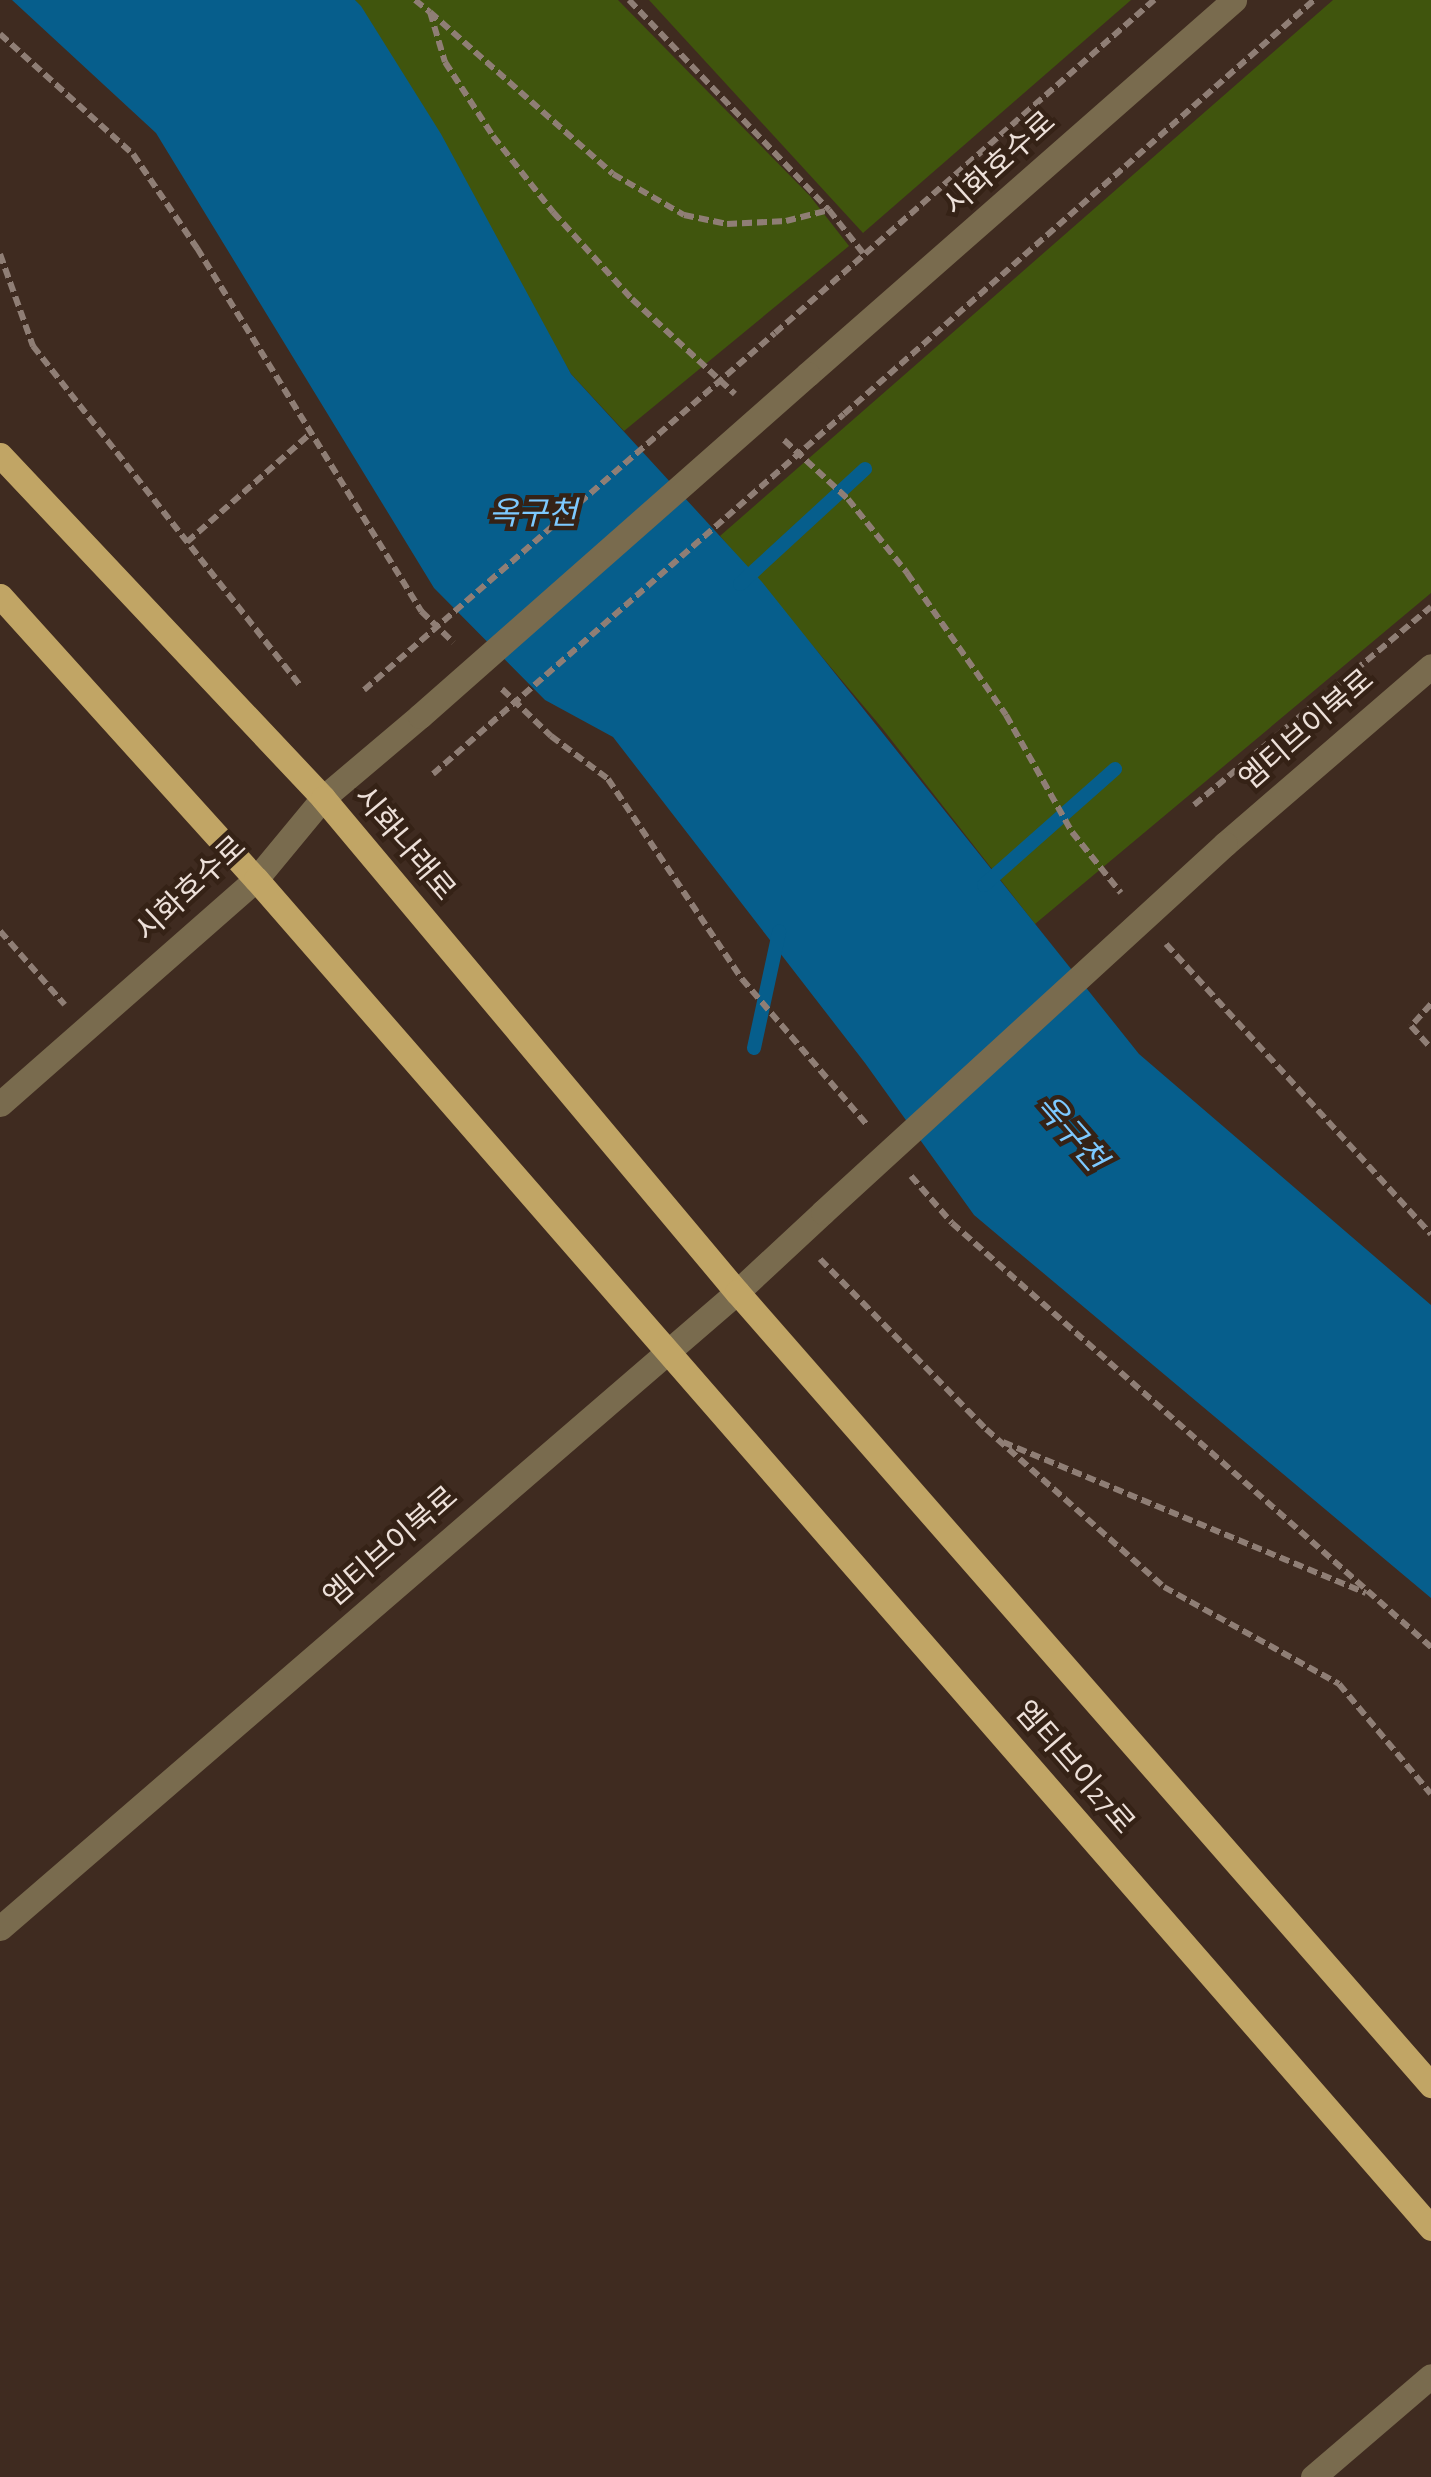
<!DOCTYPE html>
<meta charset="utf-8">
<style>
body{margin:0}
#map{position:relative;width:1431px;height:2477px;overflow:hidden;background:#3f2b20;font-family:"Alegreya Sans","Noto Sans KR",sans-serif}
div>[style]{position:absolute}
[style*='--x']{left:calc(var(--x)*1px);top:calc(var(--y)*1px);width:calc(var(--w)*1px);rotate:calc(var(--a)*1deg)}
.green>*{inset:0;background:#40550d}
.water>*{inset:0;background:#065e8c}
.stream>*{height:14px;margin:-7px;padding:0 7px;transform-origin:7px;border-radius:7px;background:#065e8c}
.path>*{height:6px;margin-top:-3px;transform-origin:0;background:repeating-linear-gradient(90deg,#8f7e75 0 10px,transparent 0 15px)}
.minor>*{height:25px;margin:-12.5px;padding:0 12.5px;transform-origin:12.5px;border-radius:12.5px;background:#796b4e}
.major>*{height:25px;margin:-12.5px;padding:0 12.5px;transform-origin:12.5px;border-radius:12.5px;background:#c1a565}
.path-bridge>*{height:6px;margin-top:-3px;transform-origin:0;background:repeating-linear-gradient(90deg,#8f7e75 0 10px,transparent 0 15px)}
.minor-bridge>*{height:25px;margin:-12.5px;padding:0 12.5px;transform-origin:12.5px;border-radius:12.5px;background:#796b4e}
span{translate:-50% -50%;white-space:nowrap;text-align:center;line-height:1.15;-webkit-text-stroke:9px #352216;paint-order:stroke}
.street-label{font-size:30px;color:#ede0d9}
.water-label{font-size:32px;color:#7dc9ff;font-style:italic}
</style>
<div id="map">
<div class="green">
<i style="clip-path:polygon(355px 0,618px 0,810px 196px,849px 246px,624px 431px,571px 374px)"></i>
<i style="clip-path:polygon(649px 0,1131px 0,863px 233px)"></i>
<i style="clip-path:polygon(1333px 0,1431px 0,1431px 593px,1035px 924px,882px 728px,720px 536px)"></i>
</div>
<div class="water">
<i style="clip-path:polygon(12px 0,355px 0,361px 6px,441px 134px,571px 374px,762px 582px,1139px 1054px,1431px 1305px,1431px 1598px,974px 1215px,865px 1063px,613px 737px,545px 700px,434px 588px,156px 133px)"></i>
</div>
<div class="stream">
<i style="--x:740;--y:584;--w:170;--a:-42.6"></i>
<i style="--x:984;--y:885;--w:175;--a:-41.5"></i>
<i style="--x:754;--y:1048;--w:119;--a:-77.8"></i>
</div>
<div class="path">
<i style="--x:415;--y:0;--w:19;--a:39"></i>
<i style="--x:430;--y:12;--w:52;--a:73.3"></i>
<i style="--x:445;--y:62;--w:88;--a:57"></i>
<i style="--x:493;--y:136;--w:97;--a:51.7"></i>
<i style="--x:553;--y:212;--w:118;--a:47.8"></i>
<i style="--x:632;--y:299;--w:140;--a:42.7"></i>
<i style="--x:629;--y:0;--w:290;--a:46.4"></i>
<i style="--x:829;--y:210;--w:55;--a:51.7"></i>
<i style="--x:430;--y:12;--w:244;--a:41.5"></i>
<i style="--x:613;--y:174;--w:82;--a:30"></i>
<i style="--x:684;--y:215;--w:44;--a:11.8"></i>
<i style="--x:727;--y:224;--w:59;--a:-2.9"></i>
<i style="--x:786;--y:221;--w:44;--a:-14.3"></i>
<i style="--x:0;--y:34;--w:179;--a:42.1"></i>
<i style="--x:133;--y:154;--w:114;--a:55.8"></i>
<i style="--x:197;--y:248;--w:427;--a:58.3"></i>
<i style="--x:421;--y:611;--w:45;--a:44.1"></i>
<i style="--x:0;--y:254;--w:98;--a:70.3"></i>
<i style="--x:33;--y:346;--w:433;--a:51.8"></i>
<i style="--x:775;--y:333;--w:505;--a:-41.3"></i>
<i style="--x:844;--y:414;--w:626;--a:-41.38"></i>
<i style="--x:784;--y:440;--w:87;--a:42.7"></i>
<i style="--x:848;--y:499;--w:95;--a:51.4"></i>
<i style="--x:907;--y:573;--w:173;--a:55.1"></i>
<i style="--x:1006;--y:715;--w:134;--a:60.6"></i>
<i style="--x:1072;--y:832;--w:78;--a:51.2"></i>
<i style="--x:187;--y:542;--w:165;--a:-41.3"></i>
<i style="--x:502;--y:689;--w:68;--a:43.8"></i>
<i style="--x:551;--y:736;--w:71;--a:37"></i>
<i style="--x:608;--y:779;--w:241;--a:56.2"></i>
<i style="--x:742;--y:979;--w:192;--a:49.4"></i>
<i style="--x:1194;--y:805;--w:309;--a:-39.9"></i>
<i style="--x:0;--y:931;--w:98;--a:48.7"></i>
<i style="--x:1166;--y:944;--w:393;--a:47.6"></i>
<i style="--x:1431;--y:1004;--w:30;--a:132"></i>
<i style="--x:1411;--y:1026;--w:30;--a:48"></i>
<i style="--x:911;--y:1176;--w:62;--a:48.9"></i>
<i style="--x:952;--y:1223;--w:640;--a:41.51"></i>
<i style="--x:820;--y:1259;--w:238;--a:45.7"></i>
<i style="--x:986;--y:1429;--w:238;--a:41.6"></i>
<i style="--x:1164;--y:1587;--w:200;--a:29"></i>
<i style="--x:1339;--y:1684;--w:143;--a:50.1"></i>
<i style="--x:1003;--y:1442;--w:393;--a:22.6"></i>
</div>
<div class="minor">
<i style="--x:808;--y:374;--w:567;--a:-41.28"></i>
<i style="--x:1225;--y:844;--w:272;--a:-40.8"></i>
<i style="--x:0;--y:1104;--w:341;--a:-41.3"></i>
<i style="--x:256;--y:879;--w:105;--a:-50.4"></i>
<i style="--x:323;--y:798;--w:127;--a:-40.2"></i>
<i style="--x:0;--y:1928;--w:973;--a:-40.79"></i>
<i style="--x:737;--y:1292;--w:117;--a:-42.9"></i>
<i style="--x:1313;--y:2477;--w:155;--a:-40.6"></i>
</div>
<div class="major">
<i style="--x:0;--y:455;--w:471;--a:46.7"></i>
<i style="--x:323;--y:798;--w:645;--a:50.04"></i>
<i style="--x:737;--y:1292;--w:1054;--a:48.81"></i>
<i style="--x:0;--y:596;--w:382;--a:47.9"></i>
<i style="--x:256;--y:879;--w:1789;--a:48.94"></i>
</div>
<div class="path-bridge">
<i style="--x:364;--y:690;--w:544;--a:-40.98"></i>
<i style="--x:433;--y:774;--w:546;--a:-41.22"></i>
</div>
<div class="minor-bridge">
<i style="--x:420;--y:716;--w:517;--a:-41.39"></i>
<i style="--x:823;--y:1212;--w:545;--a:-42.47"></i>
</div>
<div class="street-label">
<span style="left:1000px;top:164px;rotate:-42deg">시화호수로</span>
<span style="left:1307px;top:730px;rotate:-41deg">엠티브이북로</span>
<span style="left:404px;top:844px;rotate:50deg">시화나래로</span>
<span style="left:191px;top:889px;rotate:-43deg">시화호수로</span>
<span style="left:391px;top:1547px;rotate:-41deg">엠티브이북로</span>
<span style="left:1074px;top:1768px;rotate:49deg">엠티브이27로</span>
</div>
<div class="water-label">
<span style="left:533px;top:514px">옥구천</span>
<span style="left:1070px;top:1133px;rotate:49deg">옥구천</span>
</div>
</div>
